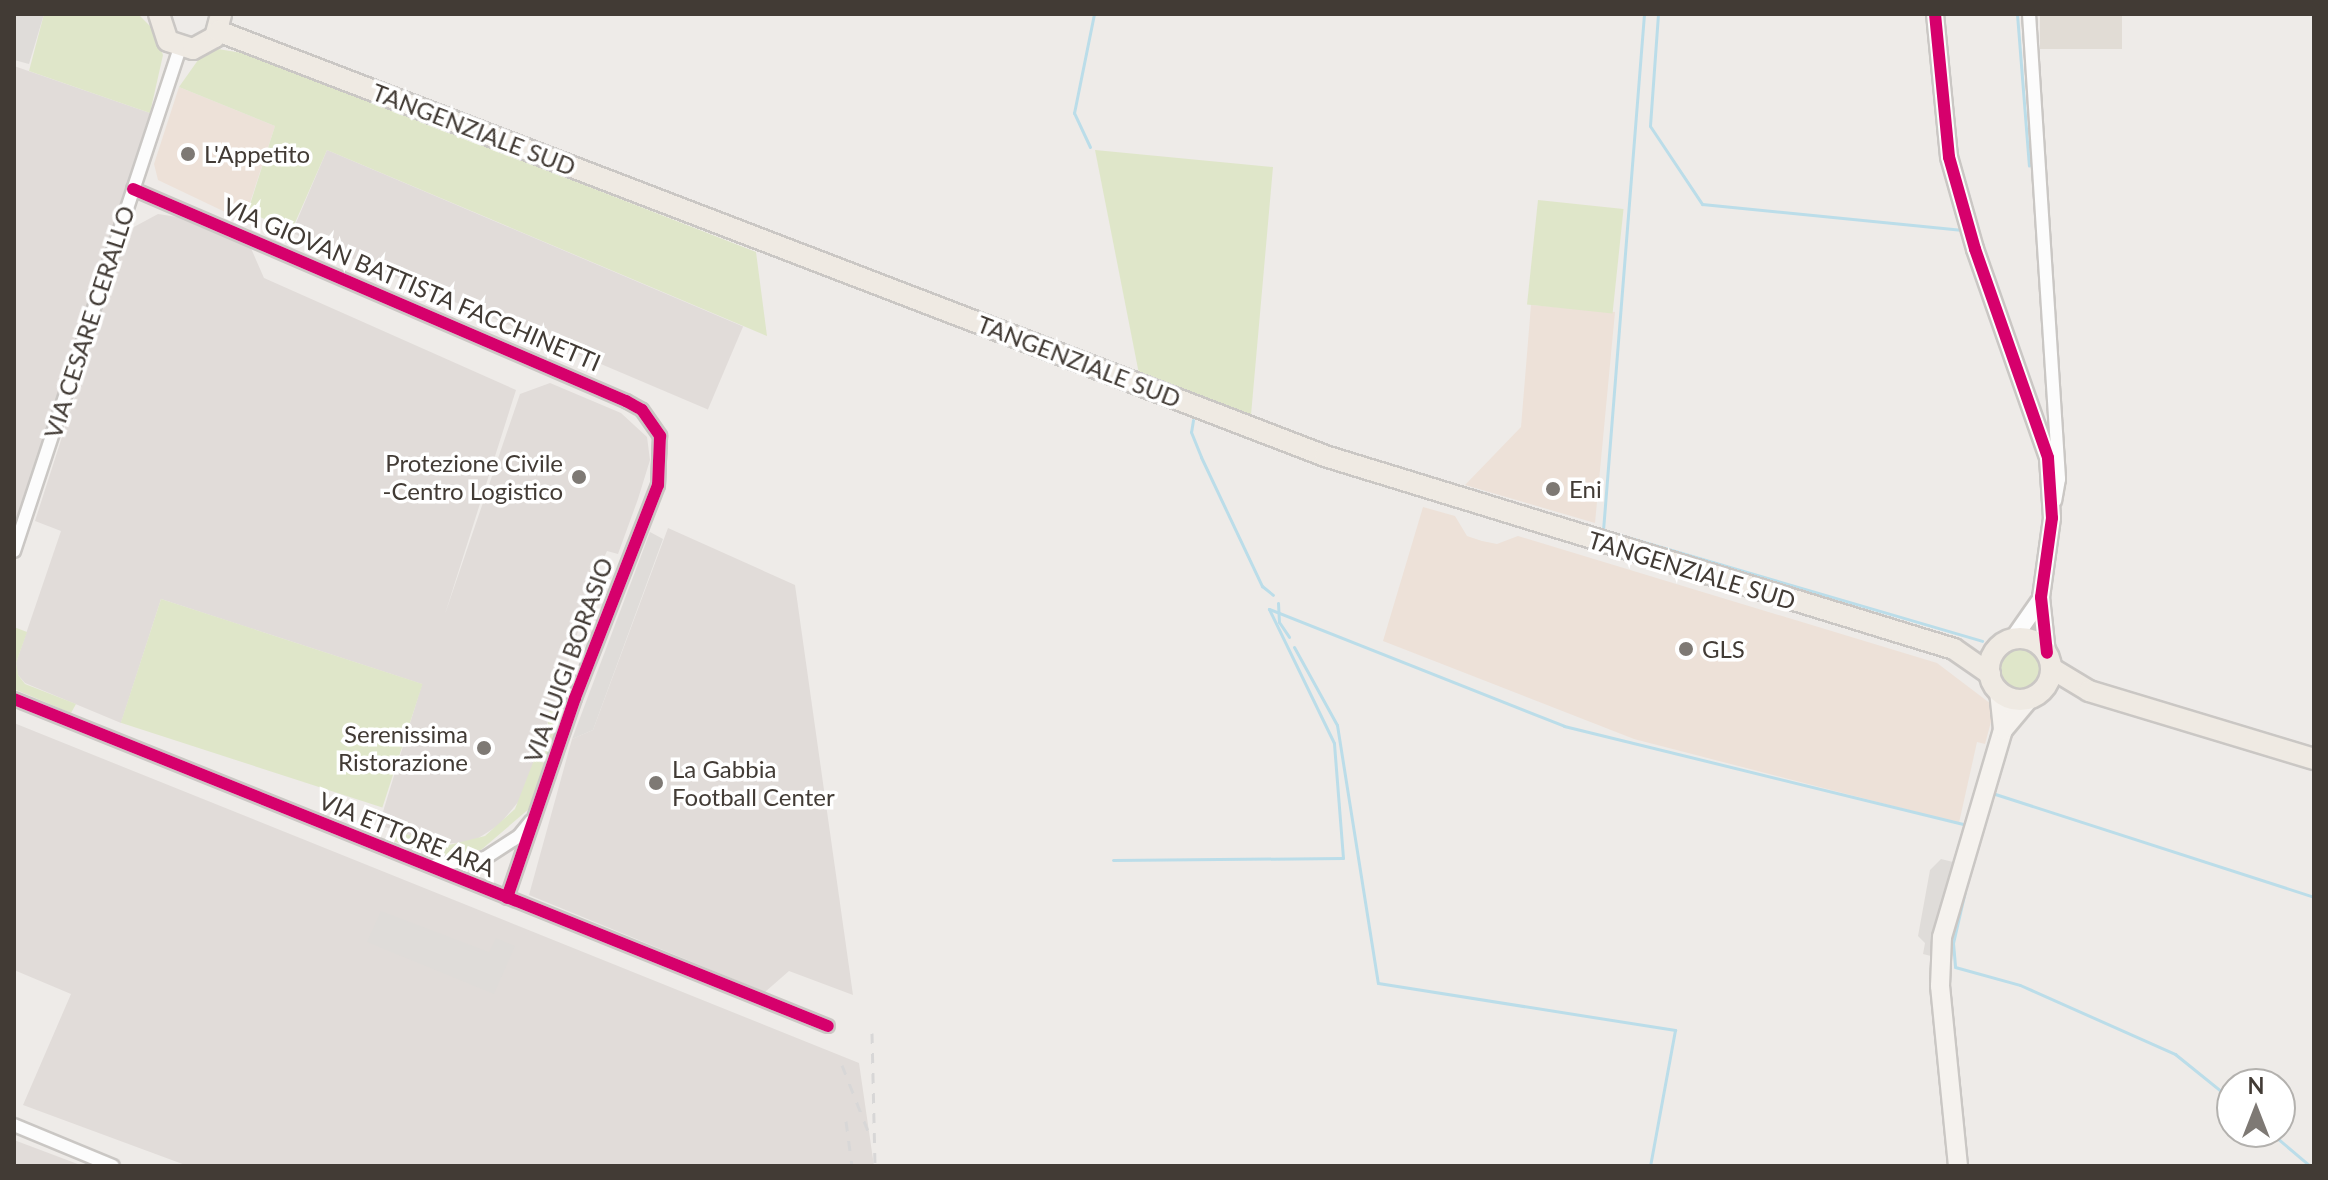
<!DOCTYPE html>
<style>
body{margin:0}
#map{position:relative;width:2328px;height:1180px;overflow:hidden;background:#eeebe8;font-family:Lato,sans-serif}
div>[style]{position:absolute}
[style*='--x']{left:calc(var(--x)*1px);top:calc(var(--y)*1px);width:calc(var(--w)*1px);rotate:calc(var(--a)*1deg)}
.residential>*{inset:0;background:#e1dcd5;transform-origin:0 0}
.commercial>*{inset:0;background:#ede1d8}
.industrial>*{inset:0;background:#e1dcd9;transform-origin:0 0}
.green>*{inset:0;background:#dfe6c9;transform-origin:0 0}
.round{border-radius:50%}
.parking>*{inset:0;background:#dfdcd9}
.stream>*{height:3px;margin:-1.5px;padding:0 1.5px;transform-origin:1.5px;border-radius:1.5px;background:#bbdde9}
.roads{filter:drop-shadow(2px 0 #cac7c4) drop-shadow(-2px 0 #cac7c4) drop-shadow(0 2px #cac7c4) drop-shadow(0 -2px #cac7c4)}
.minor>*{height:12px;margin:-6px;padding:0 6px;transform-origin:6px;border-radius:6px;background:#fcfcfc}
.tertiary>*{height:16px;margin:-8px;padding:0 8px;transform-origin:8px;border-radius:8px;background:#fcfcfc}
.secondary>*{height:18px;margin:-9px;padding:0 9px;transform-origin:9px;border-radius:9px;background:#f5f2ee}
.primary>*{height:20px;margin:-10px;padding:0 10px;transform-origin:10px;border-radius:10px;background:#efeae3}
.primary>.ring{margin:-10px;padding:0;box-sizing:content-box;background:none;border:20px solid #efeae3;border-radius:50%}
.rail>*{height:3px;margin-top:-1.5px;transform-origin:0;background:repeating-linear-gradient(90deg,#d8d7d7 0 10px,transparent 0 20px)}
.cycleway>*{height:12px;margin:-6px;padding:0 6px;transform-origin:6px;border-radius:6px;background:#d6006c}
.dots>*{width:22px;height:22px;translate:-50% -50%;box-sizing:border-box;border:4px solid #fff;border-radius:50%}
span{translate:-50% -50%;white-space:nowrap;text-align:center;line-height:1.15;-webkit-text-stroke:7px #fff;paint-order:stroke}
.street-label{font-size:24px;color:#423b35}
.poi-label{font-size:24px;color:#423b35}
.left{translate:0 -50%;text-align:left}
.right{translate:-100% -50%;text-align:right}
.frame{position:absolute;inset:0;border:16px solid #423b35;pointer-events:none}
.north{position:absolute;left:2216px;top:1068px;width:80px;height:80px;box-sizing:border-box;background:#fff;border:2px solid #b3b1ae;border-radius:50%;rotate:0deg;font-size:22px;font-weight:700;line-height:32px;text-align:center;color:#423b35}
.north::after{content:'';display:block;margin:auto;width:28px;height:36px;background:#7e7974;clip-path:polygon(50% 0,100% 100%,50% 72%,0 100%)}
</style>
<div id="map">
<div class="residential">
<i style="left:2040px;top:14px;width:82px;height:35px"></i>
</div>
<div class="commercial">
<i style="clip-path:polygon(179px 87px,275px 126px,244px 221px,158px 180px,154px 164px)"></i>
<i style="clip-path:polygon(1531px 305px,1615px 312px,1595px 523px,1465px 485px,1521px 427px)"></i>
<i style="clip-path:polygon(1423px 507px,1455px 516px,1467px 536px,1482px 541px,1497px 544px,1518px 536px,1937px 663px,1995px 707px,1985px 744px,1977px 742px,1959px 823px,1634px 739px,1383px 641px)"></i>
</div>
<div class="industrial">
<i style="clip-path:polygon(14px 66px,150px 113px,14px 529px)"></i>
<i style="left:327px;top:150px;width:452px;height:90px;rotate:23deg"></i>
<i style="clip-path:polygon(158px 214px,184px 218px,250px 246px,264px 278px,516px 390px,445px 614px,520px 394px,550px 383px,621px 413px,647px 437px,650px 460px,638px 499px,618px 554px,607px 551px,599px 569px,523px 796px,499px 825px,472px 842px,436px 844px,379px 825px,422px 684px,161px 599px,121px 723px,25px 683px,18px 675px,16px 663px,61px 531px,35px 521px,124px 244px,132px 228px)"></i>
<i style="clip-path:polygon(668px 528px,795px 585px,853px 995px,789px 971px,765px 992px,529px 895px,572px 739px,593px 730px)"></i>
<i style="clip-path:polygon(14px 723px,859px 1063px,874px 1166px,188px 1166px,23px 1105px,71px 994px,14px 970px)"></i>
<i style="clip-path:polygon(14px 1140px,83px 1166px,14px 1166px)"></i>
</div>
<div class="green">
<i style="clip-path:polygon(44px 14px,138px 14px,153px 29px,163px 55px,150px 113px,29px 71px)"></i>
<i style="clip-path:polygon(218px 49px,248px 54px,756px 252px,767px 336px,327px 150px,291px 232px,248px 211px,275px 126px,179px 87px,203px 53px)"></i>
<i style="clip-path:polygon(1095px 150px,1273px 167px,1251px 415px,1140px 379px)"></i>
<i style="left:1538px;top:200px;width:86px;height:105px;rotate:6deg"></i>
<i style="left:161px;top:599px;width:275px;height:130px;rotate:18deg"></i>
<i style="clip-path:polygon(14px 627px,27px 632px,16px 663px,18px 675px,25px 684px,76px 704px,71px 713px,14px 689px)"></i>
<i class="round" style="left:1999px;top:648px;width:42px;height:42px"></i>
<i style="left:549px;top:711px;width:12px;height:45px;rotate:5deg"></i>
<i style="clip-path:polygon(534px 760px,545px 763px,530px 808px,481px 850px,439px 857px,387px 839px,390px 829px,445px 846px,485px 836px,515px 809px)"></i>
</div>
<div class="parking">
<i style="clip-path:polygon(14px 14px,44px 14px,29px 64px,14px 60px)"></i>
<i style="clip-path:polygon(650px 532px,663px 539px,593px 730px,572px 739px)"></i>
<i style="clip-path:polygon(1941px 859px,1953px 862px,1931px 956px,1923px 954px,1925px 943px,1918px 936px,1930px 870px)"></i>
<i style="clip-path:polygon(381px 911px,489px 952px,496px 938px,515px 946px,494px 994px,367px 942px)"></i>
</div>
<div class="stream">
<i style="--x:1644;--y:14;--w:518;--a:94.54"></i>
<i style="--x:1603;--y:530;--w:395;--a:16.3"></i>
<i style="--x:1658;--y:14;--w:112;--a:94.1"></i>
<i style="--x:1650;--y:126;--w:94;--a:56.3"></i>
<i style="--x:1702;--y:204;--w:262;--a:5.7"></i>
<i style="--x:2017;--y:14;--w:152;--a:85.5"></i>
<i style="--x:1090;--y:147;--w:38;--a:-115"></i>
<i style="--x:1074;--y:113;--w:101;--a:-78.6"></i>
<i style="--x:1193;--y:420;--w:12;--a:99"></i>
<i style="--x:1191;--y:432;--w:27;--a:68"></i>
<i style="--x:1201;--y:457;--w:143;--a:64.7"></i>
<i style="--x:1262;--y:586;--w:14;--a:39"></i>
<i style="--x:1313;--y:441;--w:153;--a:17.1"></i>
<i style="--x:1474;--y:490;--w:29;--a:18"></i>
<i style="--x:1278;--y:603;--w:19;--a:87"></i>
<i style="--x:1279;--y:622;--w:18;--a:56"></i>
<i style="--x:1294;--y:647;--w:89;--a:61.1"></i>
<i style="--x:1337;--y:725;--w:261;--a:81"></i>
<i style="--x:1378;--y:983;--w:301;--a:9"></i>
<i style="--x:1675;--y:1030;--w:138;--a:100.4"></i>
<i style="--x:1992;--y:793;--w:338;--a:17.9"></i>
<i style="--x:1113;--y:860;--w:230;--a:-0.5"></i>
<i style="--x:1343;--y:858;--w:115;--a:-94.5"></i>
<i style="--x:1334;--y:743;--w:149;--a:-115.9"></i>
<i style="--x:1269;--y:609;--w:317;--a:21.6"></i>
<i style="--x:1564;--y:726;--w:414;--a:13.8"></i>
<i style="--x:1965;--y:891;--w:53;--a:103"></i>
<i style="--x:1953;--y:943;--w:24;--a:85"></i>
<i style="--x:1955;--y:967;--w:67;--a:15.5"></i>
<i style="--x:2020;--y:985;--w:170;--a:24"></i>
<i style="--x:2175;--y:1054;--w:73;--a:38.9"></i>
<i style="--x:2270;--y:1132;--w:52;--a:40.4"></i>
</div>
<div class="roads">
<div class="minor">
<i style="--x:2029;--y:14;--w:466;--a:86.3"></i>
<i style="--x:2059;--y:479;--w:22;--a:100"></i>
<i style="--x:133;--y:189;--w:537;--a:23.27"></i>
<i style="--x:626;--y:401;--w:18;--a:29"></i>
<i style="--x:642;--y:410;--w:32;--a:55"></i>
<i style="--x:660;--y:436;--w:49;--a:92.3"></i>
<i style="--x:658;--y:485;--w:229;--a:111.3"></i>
<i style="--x:575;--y:698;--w:211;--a:108.8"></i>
<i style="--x:14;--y:551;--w:530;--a:-71.74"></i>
<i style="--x:14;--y:699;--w:877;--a:21.89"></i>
<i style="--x:436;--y:865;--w:49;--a:-8.1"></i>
<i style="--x:485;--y:858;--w:40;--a:-32.9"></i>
<i style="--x:519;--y:836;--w:19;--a:-51"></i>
<i style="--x:14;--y:1125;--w:107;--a:22.5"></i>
</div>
<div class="tertiary">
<i style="--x:1935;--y:14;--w:144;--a:84.4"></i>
<i style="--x:1949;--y:157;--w:96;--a:74.2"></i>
<i style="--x:1975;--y:249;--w:221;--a:70.7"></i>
<i style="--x:2048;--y:458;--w:60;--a:86.2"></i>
<i style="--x:2052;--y:518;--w:80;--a:97.9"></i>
<i style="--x:2041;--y:597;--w:56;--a:83.9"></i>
<i style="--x:2013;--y:639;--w:45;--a:-54.9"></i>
</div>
<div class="secondary">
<i style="--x:1999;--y:691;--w:39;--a:84"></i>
<i style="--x:1958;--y:1166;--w:181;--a:-95.7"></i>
<i style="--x:1940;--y:986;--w:49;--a:-87.7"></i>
<i style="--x:1942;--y:937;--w:216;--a:-73.6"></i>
<i style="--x:2003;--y:730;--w:40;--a:-50"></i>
</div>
<div class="primary">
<i style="--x:159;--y:14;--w:28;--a:72"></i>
<i style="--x:168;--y:41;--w:26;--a:18"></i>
<i style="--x:193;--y:49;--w:25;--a:-29"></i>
<i style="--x:215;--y:37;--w:24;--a:-75"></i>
<i style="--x:218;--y:31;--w:1186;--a:21"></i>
<i style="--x:1325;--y:456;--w:658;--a:17.06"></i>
<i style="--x:1954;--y:649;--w:44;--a:34.8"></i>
<i class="ring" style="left:1989px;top:638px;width:42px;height:42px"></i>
<i style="--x:2051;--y:668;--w:44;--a:31.2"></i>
<i style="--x:2089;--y:691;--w:235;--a:16.8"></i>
</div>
</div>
<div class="rail">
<i style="--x:872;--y:1033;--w:133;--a:88.7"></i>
<i style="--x:842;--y:1065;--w:71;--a:68.5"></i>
<i style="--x:846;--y:1121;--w:45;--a:82.4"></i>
</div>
<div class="cycleway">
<i style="--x:1935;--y:14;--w:144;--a:84.4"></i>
<i style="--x:1949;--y:157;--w:96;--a:74.2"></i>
<i style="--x:1975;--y:249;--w:221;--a:70.7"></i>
<i style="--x:2048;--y:458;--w:60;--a:86.2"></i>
<i style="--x:2052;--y:518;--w:80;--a:97.9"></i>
<i style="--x:2041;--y:597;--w:56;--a:83.9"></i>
<i style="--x:133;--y:189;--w:537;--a:23.27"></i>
<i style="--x:626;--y:401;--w:18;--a:29"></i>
<i style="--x:642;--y:410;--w:32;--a:55"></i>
<i style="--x:660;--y:436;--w:49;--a:92.3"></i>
<i style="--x:658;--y:485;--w:229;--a:111.3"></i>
<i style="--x:575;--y:698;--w:211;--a:108.8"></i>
<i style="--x:14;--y:699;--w:877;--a:21.89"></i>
</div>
<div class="dots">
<i style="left:188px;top:154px;background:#7e7974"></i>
<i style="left:579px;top:477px;background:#7e7974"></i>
<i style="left:1553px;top:489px;background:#7e7974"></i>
<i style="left:1686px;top:649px;background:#7e7974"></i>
<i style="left:484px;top:748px;background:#7e7974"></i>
<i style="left:656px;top:783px;background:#7e7974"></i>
</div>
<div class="street-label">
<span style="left:474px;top:129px;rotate:21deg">TANGENZIALE SUD</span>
<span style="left:412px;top:284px;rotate:23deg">VIA GIOVAN BATTISTA FACCHINETTI</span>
<span style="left:89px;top:322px;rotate:-72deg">VIA CESARE CERALLO</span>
<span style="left:1079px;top:361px;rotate:21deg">TANGENZIALE SUD</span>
<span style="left:1692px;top:570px;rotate:17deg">TANGENZIALE SUD</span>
<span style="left:568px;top:660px;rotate:-70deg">VIA LUIGI BORASIO</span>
<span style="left:407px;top:834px;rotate:22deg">VIA ETTORE ARA</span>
</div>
<div class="poi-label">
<span class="left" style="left:204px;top:154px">L'Appetito</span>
<span class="right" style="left:563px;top:477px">Protezione Civile<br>-Centro Logistico</span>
<span class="left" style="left:1569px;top:489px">Eni</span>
<span class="left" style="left:1702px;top:649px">GLS</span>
<span class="right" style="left:468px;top:748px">Serenissima<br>Ristorazione</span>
<span class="left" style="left:672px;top:783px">La Gabbia<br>Football Center</span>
</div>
<div class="frame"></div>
<div class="north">N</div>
</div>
